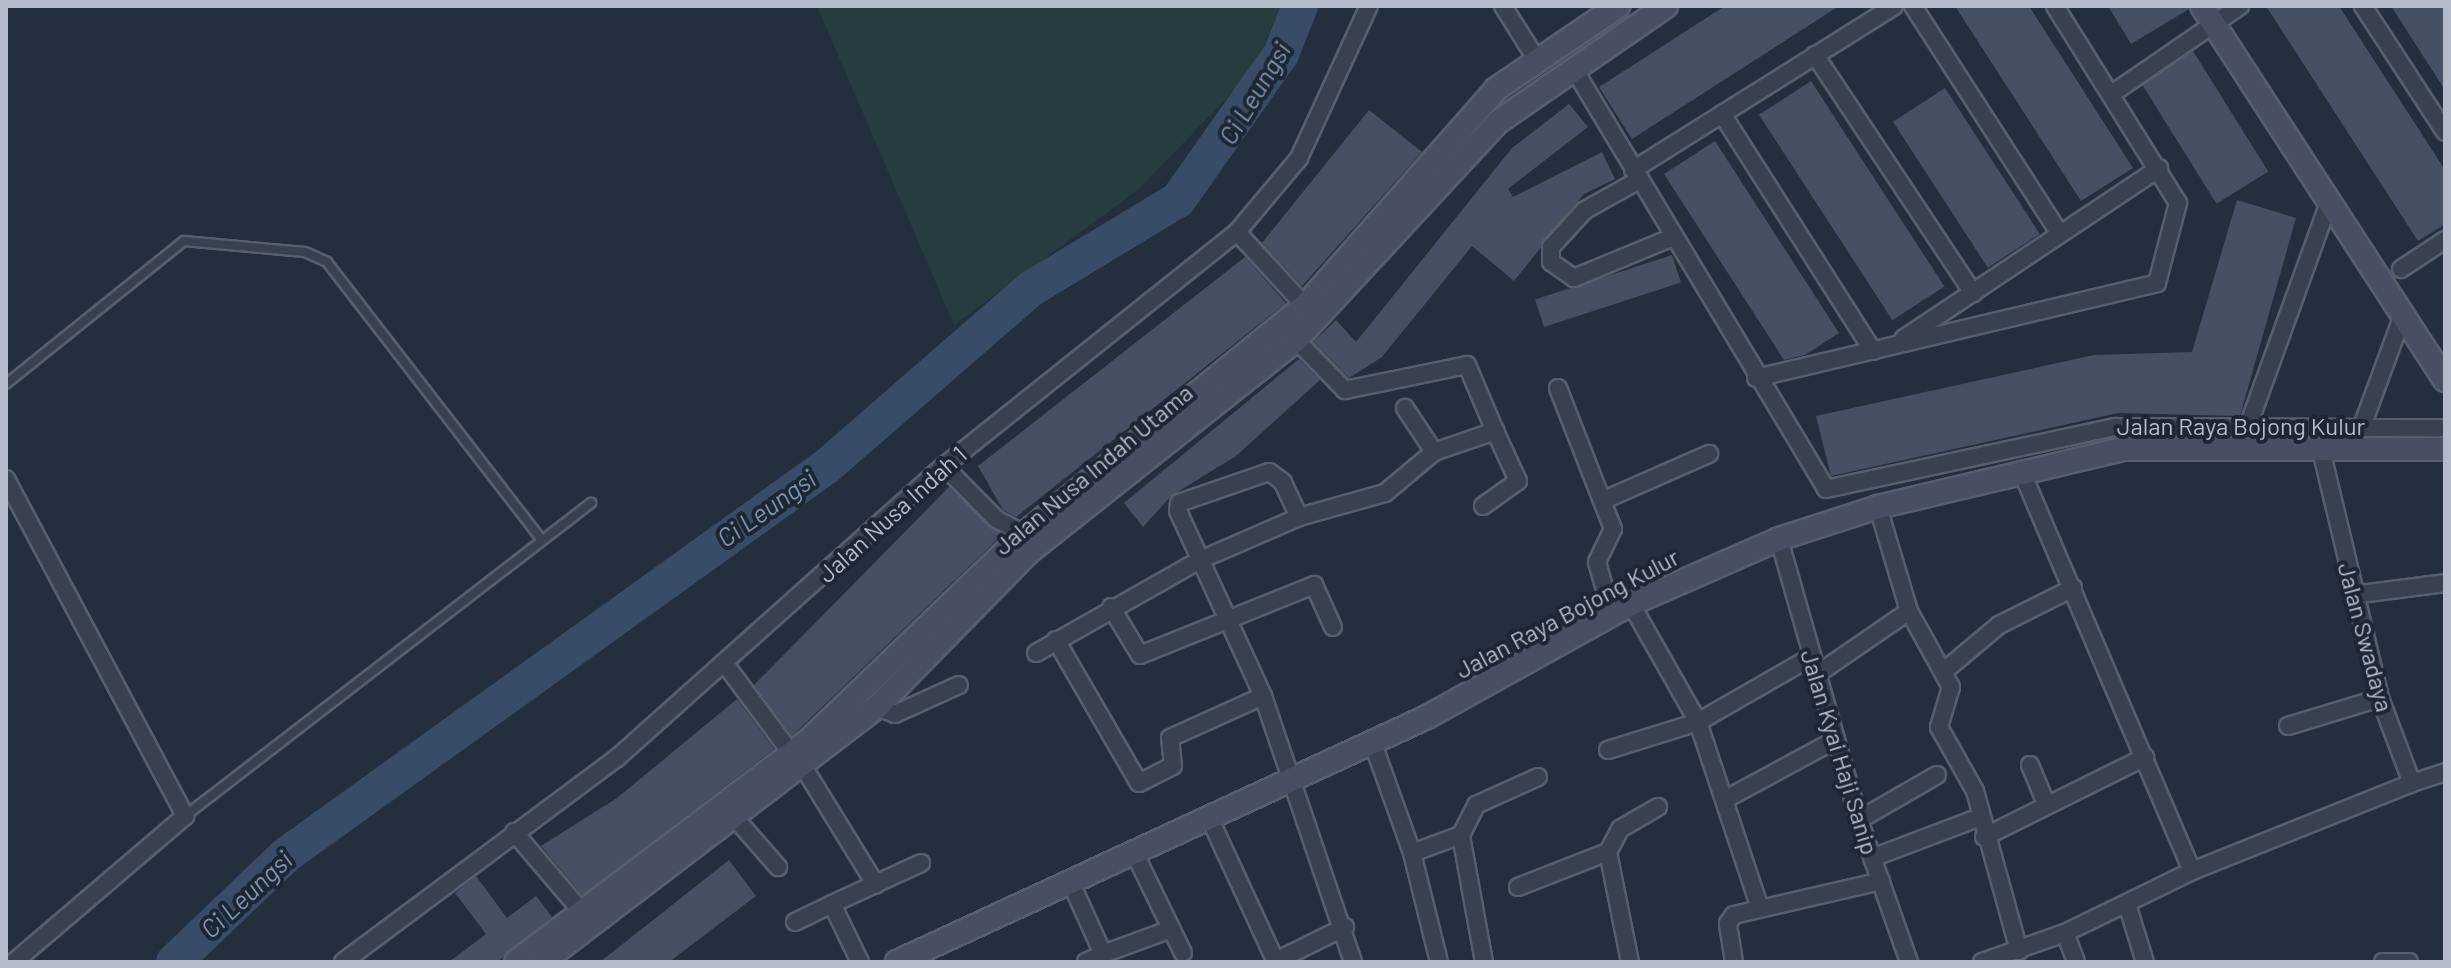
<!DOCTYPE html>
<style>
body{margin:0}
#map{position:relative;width:2451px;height:968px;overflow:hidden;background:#242f3e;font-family:Barlow,sans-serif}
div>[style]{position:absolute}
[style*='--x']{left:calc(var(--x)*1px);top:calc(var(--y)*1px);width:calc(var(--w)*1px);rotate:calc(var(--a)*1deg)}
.green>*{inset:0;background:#263c3f}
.river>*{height:36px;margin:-18px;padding:0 18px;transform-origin:18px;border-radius:18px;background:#394c67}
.building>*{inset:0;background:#455162;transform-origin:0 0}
.roads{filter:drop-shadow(2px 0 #565f6c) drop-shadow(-2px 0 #565f6c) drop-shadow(0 2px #565f6c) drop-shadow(0 -2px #565f6c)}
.lane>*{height:8px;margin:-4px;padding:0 4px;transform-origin:4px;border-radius:4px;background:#38414e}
.street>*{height:16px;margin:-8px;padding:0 8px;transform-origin:8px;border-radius:8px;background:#38414e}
.secondary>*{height:22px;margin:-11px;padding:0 11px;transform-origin:11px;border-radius:11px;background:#465061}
span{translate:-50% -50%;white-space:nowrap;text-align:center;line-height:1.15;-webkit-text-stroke:8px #1d2633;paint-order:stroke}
.street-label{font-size:24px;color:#b4bcc9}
.water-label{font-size:26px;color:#7c92b1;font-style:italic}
.frame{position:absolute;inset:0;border:8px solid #b4bcc9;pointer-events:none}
</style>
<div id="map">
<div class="green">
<i style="clip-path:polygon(817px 6px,1281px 6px,1253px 71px,1139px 189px,954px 325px)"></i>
</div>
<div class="river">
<i style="--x:174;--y:962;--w:155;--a:-43.7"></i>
<i style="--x:286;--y:855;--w:666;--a:-35.72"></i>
<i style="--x:827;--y:466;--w:271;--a:-41"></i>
<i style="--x:1032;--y:288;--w:170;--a:-31.1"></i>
<i style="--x:1178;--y:200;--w:179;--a:-54.8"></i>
<i style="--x:1281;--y:54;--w:52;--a:-68.4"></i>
</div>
<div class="building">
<i style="clip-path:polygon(1725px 6px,1839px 6px,1632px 139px,1599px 87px)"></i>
<i style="clip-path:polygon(1955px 6px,2029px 6px,2133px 168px,2081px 201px)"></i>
<i style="clip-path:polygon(2108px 6px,2188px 6px,2189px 9px,2131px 44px)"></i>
<i style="clip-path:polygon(2266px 6px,2339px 6px,2445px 170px,2445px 224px,2418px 241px)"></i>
<i style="clip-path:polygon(2391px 6px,2445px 6px,2445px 90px)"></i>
<i style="left:2193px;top:51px;width:142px;height:61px;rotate:58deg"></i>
<i style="left:1811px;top:81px;width:245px;height:62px;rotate:57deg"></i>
<i style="left:1945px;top:88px;width:174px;height:62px;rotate:57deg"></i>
<i style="clip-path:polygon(1569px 104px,1588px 127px,1508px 189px,1513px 197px,1602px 152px,1615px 179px,1584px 194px,1514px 281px,1472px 246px,1382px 357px,1349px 378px,1313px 342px,1336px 320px,1356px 342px,1512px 148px)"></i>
<i style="clip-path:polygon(1369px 110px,1422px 152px,1302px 286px,1262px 243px)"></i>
<i style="clip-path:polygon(1715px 141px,1839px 333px,1805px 355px,1784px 360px,1664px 174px)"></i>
<i style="clip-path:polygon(2237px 200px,2296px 218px,2240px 416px,2118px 413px,1831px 476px,1816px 416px,2094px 355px,2192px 352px)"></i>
<i style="left:1672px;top:255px;width:29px;height:144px;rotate:72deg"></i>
<i style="clip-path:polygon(1245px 257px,1286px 303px,1016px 517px,1003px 510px,978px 466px)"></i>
<i style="clip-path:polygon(1299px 359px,1320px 380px,1236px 456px,1171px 496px,1143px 527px,1124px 503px)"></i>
<i style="clip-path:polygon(949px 487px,1002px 535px,792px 736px,754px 685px)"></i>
<i style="clip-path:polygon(737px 699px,774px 749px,582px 895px,541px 846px,617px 798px)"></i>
<i style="clip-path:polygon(729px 860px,756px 896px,669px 962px,600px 962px)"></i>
<i style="clip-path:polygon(476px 876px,507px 918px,536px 896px,552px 917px,497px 962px,449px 962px,486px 934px,455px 893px)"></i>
</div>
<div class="roads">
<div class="lane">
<i style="--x:6;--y:384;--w:228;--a:-38.8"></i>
<i style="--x:184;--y:241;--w:121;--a:5.2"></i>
<i style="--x:305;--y:252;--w:24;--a:24"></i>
<i style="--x:327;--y:262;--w:351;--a:52.3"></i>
<i style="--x:185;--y:816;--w:513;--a:-37.63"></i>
</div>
<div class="street">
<i style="--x:1503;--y:6;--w:64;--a:57.8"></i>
<i style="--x:1913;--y:6;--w:271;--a:57.2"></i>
<i style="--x:2363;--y:6;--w:150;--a:56.9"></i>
<i style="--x:1815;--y:55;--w:286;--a:56.4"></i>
<i style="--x:1574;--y:69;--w:490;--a:59"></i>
<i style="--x:1826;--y:489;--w:296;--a:-12.1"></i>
<i style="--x:2115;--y:427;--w:330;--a:0.2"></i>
<i style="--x:2113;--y:93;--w:154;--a:-34.4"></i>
<i style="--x:1722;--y:114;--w:281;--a:57.5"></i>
<i style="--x:1633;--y:170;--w:308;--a:-32.1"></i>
<i style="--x:1639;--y:180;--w:62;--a:150.9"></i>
<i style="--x:1585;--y:210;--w:50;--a:132.6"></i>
<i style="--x:1551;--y:247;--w:15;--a:90"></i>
<i style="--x:1551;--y:262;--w:28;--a:35"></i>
<i style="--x:1574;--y:278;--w:107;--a:-22.5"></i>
<i style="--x:1237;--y:232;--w:100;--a:47.4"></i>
<i style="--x:2401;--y:269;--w:53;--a:-33.4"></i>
<i style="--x:1903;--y:339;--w:308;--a:-33.7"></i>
<i style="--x:1756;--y:378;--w:412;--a:-13.3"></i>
<i style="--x:2157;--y:283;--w:83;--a:-75.3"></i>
<i style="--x:2178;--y:203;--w:232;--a:-122"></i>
<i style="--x:1558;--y:388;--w:151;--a:68.7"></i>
<i style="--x:1613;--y:529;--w:37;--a:116"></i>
<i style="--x:1597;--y:562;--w:55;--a:74.2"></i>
<i style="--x:1405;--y:408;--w:53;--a:56.6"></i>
<i style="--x:2247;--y:429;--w:238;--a:-70.1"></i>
<i style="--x:2361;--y:429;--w:121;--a:-69.8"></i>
<i style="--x:2322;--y:454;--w:251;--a:76.6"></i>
<i style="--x:2380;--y:698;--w:91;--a:69.4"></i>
<i style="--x:2412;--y:783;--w:35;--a:-18"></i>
<i style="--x:944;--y:466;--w:74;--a:45.5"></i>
<i style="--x:996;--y:519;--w:32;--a:28"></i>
<i style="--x:6;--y:479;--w:382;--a:62"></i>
<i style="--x:185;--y:816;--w:225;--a:139.5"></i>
<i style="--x:1604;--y:500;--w:115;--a:-23.7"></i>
<i style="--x:1483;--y:506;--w:43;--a:-35.5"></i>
<i style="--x:1518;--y:481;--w:55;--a:-114.7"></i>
<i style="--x:1878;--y:507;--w:109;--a:73.4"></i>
<i style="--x:1299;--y:517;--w:38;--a:-115"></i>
<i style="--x:1283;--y:482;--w:17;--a:-144"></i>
<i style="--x:1269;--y:472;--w:95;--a:161"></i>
<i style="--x:1179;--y:503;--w:8;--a:97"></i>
<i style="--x:1178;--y:511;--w:204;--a:65.3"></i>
<i style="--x:1263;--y:696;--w:281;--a:71.3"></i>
<i style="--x:1779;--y:539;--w:292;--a:74.1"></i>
<i style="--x:1859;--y:820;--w:151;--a:70.6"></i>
<i style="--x:2353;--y:595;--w:93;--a:-7.4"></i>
<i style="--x:1631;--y:604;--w:136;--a:60.4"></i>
<i style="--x:1698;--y:722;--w:196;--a:71.6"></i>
<i style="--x:1111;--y:607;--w:56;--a:58.9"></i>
<i style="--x:1140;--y:655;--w:188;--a:-21.9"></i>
<i style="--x:1314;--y:585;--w:46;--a:65.7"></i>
<i style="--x:1056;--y:640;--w:165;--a:59.9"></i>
<i style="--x:1139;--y:783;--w:38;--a:-27"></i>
<i style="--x:1173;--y:766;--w:28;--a:-96"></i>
<i style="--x:1170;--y:738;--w:102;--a:-24.3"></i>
<i style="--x:1036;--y:653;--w:186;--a:-29.6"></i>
<i style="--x:1198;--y:561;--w:110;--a:-23.5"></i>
<i style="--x:1299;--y:517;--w:89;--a:-15.6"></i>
<i style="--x:1385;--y:493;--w:64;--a:-39.9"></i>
<i style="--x:1434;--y:452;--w:65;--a:-19"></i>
<i style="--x:1495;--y:431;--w:72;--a:-113"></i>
<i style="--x:1467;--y:365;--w:125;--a:168.4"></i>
<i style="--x:1345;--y:390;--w:70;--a:-134.4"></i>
<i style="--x:725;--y:664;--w:111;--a:53.4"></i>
<i style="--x:1943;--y:672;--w:73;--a:-40"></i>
<i style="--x:1999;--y:625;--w:83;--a:-26.6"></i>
<i style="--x:1816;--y:675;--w:113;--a:-34.5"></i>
<i style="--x:1909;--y:611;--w:87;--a:61.1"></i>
<i style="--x:1951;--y:687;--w:42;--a:106.7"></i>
<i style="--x:1939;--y:727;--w:73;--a:60.6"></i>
<i style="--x:1975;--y:791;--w:166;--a:74.6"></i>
<i style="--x:877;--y:707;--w:19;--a:21"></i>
<i style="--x:895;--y:714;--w:70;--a:-24.4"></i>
<i style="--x:2288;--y:726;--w:96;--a:-16.9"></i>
<i style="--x:1372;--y:741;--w:119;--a:70.3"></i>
<i style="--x:1608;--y:750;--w:94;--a:-17.3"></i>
<i style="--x:1698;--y:722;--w:130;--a:-29.9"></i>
<i style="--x:2030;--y:765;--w:44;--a:67.5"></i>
<i style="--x:804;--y:768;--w:137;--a:58.4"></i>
<i style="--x:1726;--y:799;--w:124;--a:-28.4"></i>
<i style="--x:1209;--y:817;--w:160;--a:65.2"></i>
<i style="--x:736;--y:819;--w:64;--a:48.8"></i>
<i style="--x:1859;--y:820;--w:90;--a:-30"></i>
<i style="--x:514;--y:832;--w:114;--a:49.6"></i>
<i style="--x:1984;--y:837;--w:180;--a:-26.4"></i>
<i style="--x:1134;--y:852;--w:112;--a:64.1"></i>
<i style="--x:1608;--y:852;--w:26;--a:-62"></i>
<i style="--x:1620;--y:829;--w:44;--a:-30.1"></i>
<i style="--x:1872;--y:858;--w:113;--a:-20.7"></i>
<i style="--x:2192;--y:871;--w:237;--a:-21.8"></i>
<i style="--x:1071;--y:883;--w:78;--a:65.7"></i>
<i style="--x:1103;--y:954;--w:19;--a:155"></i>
<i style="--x:1518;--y:887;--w:97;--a:-21.3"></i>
<i style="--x:1608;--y:852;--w:112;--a:78.7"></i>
<i style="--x:2127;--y:904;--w:61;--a:72.8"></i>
<i style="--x:795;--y:922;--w:41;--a:-25.9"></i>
<i style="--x:2065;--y:933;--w:31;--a:69"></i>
<i style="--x:1103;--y:954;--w:72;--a:-20.2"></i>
<i style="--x:1276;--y:961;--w:77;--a:-26.2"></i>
<i style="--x:343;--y:962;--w:342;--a:-36.7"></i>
<i style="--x:617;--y:758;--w:438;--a:-41.8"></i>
<i style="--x:944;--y:466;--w:375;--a:-38.6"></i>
<i style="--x:1237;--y:232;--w:97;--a:-50"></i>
<i style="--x:1299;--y:158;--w:167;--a:-65.3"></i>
<i style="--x:860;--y:962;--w:64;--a:-115.8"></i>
<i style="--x:832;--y:904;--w:98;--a:-24.7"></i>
<i style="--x:1439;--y:962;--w:112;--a:-103.9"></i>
<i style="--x:1412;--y:853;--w:52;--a:-20.2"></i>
<i style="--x:1484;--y:962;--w:129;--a:-100.3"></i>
<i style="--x:1461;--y:835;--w:34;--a:-63"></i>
<i style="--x:1476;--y:805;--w:68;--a:-24.3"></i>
<i style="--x:1734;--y:962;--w:39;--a:-99"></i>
<i style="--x:1728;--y:923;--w:10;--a:-53"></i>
<i style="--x:1734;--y:915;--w:151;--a:-13"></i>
<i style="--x:1982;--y:962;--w:88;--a:-19.3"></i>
<i style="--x:2065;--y:933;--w:141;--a:-26"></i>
<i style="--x:2192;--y:871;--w:436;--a:-113.1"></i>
<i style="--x:2383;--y:962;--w:26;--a:0"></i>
</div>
<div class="secondary">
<i style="--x:2202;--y:6;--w:446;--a:57"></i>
<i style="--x:516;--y:962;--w:366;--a:-37.1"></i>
<i style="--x:808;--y:741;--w:299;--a:-43.8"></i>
<i style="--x:1024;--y:534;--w:362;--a:-39.1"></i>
<i style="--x:1305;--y:306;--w:289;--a:-48.6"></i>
<i style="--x:1496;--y:89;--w:148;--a:-34.2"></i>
<i style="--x:542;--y:962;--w:421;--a:-37.3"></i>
<i style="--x:877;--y:707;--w:219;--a:-45.6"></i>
<i style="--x:1030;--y:551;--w:340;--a:-38.4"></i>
<i style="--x:1296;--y:340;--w:297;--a:-47.2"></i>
<i style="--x:1498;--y:122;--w:204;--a:-34.6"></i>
<i style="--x:897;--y:962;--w:584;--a:-24.81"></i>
<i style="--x:1427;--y:717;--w:233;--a:-29"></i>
<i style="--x:1631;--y:604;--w:162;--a:-23.7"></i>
<i style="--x:1779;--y:539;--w:104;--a:-17.9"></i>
<i style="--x:1878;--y:507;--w:253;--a:-13.3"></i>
<i style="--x:2124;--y:449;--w:321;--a:0"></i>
</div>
</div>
<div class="street-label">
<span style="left:2241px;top:426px">Jalan Raya Bojong Kulur</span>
<span style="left:1093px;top:469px;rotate:-40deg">Jalan Nusa Indah Utama</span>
<span style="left:892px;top:514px;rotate:-42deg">Jalan Nusa Indah 1</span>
<span style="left:1567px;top:613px;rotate:-28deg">Jalan Raya Bojong Kulur</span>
<span style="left:2366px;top:637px;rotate:75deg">Jalan Swadaya</span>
<span style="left:1840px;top:752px;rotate:73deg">Jalan Kyai Haji Sanip</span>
</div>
<div class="water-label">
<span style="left:1254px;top:93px;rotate:-59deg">Ci Leungsi</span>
<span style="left:766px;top:508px;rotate:-35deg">Ci Leungsi</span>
<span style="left:246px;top:894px;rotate:-43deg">Ci Leungsi</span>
</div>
<div class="frame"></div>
</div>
